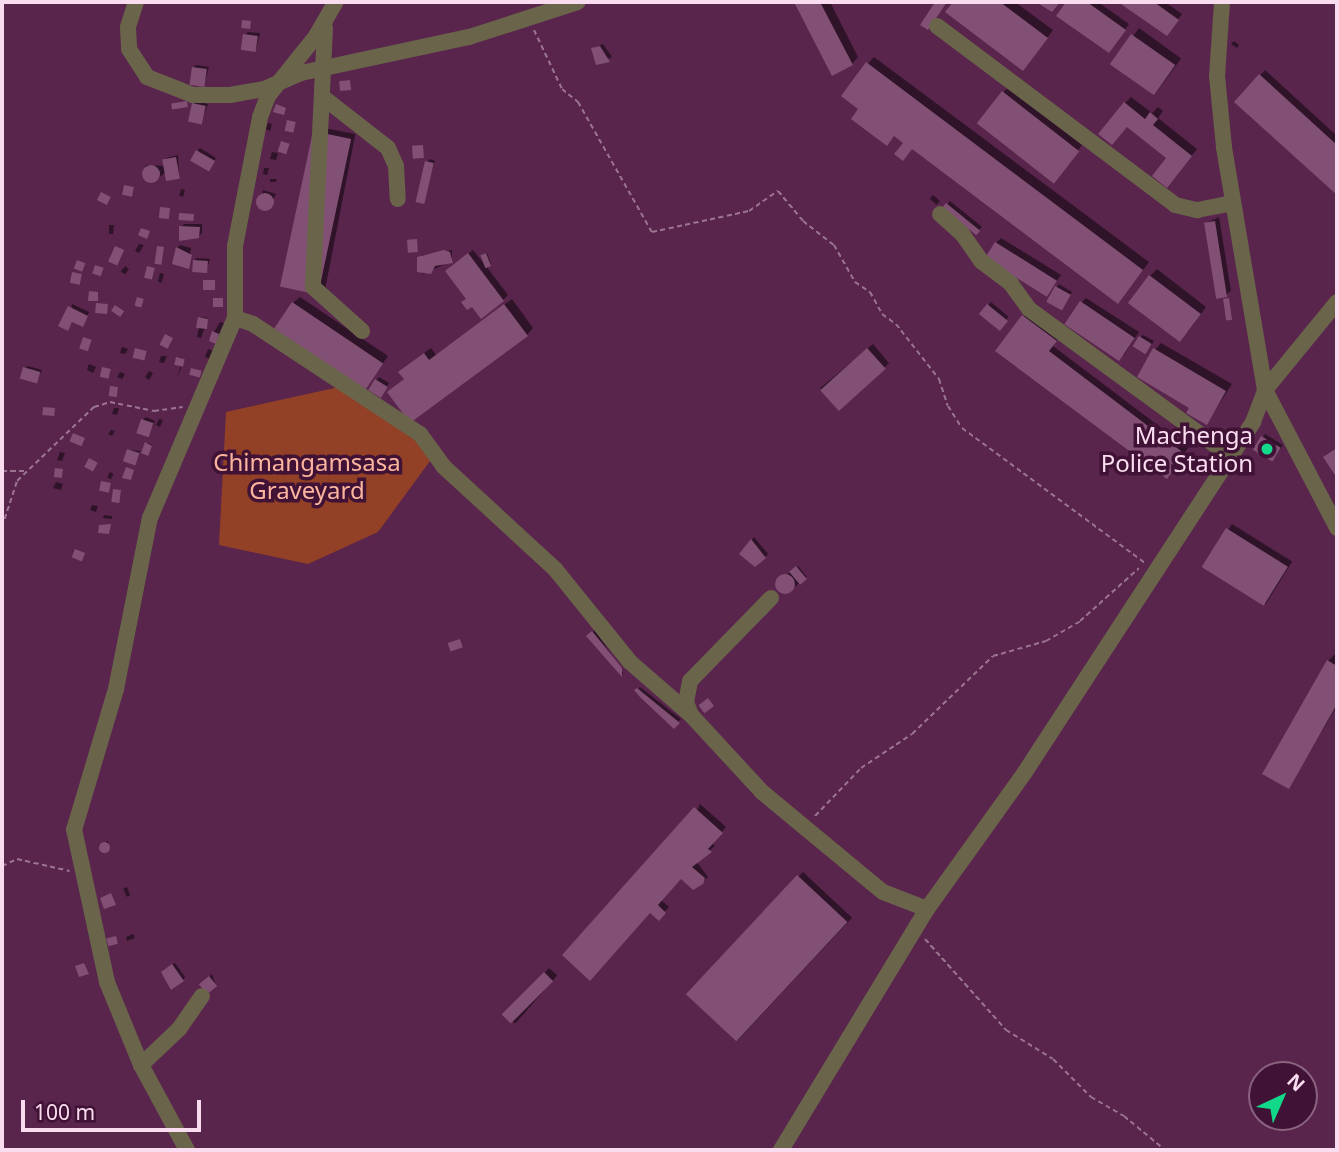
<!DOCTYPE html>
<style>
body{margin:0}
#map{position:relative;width:1339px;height:1152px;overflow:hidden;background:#4b1d40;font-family:"Noto Sans",sans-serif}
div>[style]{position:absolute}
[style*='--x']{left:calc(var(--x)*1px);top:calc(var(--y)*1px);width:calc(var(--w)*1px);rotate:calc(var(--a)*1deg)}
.built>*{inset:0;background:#59254c}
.forest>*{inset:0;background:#924026}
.shadow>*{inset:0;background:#0007;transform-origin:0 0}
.building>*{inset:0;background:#835075;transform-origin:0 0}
.round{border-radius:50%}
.path>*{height:2px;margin-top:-1px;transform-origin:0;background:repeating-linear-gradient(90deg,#9a7490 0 5px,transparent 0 8.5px)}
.minor>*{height:16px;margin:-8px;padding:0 8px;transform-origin:8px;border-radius:8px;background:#6a644b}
.dots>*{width:19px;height:19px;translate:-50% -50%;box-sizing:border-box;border:4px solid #401235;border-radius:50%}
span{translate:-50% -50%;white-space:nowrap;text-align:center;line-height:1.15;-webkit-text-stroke:7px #401235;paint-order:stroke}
.poi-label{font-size:24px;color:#fadcf0}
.right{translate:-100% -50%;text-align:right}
.park-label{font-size:24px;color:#fbb49e}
.frame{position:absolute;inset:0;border:4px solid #fadcf0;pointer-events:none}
.north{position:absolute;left:1248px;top:1061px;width:70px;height:70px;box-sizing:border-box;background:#401235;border:2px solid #8a6380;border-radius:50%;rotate:44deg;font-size:19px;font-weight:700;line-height:28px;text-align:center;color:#fadcf0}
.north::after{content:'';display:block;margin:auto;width:24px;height:32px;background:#12d98a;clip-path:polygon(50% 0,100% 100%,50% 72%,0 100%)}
.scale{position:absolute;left:21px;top:1100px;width:180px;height:32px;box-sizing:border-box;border:4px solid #fadcf0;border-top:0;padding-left:9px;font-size:21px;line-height:24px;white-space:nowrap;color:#fadcf0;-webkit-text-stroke:5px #401235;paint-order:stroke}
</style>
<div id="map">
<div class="built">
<i style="clip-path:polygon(evenodd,2px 2px,1337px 2px,1337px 1150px,2px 1150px,2px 2px,1262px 1075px,1304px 1075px,1304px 1117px,1262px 1117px,1262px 1075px)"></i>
</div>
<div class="forest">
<i style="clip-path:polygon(339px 387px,418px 438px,430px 461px,378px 532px,308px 564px,219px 545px,226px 412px)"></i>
</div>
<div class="shadow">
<i style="clip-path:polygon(796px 2px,830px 2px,858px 57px,852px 64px,833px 73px)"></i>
<i style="clip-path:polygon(955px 2px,1015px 2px,1053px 30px,1029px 62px,947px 12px)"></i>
<i style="clip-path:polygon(1068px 2px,1098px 2px,1129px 24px,1114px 46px,1059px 15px)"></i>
<i style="clip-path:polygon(1121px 2px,1165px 2px,1182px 14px,1167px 34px)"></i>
<i style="left:1139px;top:28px;width:52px;height:45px;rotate:36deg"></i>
<i style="clip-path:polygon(248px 32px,260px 33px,256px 50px,245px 35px)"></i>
<i style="clip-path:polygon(1234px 41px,1239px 45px,1237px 48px,1231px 44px)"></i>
<i style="clip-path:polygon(603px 44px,612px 57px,597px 63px,593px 49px)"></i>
<i style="clip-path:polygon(874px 57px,1149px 262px,1124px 295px,860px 109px,868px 64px)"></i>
<i style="clip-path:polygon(196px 65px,209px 67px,204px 85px,193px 68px)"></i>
<i style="clip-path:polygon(1265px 70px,1337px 136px,1337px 193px,1236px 102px)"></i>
<i style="clip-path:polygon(1008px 88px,1082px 145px,1058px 176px,1003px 92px)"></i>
<i style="clip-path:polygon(1131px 97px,1152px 113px,1158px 107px,1163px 111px,1158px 118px,1197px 149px,1173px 179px,1169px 158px,1127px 125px,1125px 103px)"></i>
<i style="clip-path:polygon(196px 101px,208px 104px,201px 122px,193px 104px)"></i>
<i style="clip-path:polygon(268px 123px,272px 124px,270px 131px,266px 129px)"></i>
<i style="left:319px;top:127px;width:37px;height:162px;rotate:11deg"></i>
<i style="clip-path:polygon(200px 148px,216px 158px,211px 166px,197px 151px)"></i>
<i style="clip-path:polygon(272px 152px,278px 153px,276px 160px,270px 159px)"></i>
<i style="clip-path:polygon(178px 155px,179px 178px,166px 172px,154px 181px,142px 176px,146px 165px,165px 166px,166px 158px)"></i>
<i style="clip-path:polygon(430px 159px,435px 161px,421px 201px,427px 162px)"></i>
<i style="clip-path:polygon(264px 168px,269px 168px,267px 175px,263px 174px)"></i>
<i style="clip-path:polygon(270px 179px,277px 179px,276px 182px,270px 182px)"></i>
<i style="left:181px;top:189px;width:4px;height:7px;rotate:14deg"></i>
<i style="clip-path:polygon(263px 190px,276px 194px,267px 210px,259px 208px)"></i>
<i style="left:933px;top:195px;width:9px;height:5px;rotate:41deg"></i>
<i style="left:950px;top:201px;width:41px;height:9px;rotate:39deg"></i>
<i style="clip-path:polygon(1219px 217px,1231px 291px,1226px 295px,1206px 223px)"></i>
<i style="clip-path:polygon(184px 224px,202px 224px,202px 233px,199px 236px,181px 227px)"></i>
<i style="clip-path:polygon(109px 225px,114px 225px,113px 234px,109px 234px)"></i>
<i style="clip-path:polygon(1001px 238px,1061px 275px,1047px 294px,996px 243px)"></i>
<i style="clip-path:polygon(139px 244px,144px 245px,139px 253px,135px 251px)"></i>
<i style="clip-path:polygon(180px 245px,191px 248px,188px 267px,177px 248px)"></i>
<i style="clip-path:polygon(452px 250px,452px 261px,423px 274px,417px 264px,422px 255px)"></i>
<i style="clip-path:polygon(473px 250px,485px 265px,483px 254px,487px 253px,491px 264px,486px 266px,508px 295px,503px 300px,468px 299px,452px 266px)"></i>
<i style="clip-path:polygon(197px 258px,210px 259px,206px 272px,194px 260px)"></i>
<i style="left:125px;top:266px;width:5px;height:7px;rotate:37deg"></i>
<i style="clip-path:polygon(1157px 269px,1206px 307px,1187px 333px,1150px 276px)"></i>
<i style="left:160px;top:273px;width:4px;height:9px;rotate:14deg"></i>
<i style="clip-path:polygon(1059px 284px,1072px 292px,1064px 306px,1048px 301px)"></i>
<i style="clip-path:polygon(300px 297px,388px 356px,365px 388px,293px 303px)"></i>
<i style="clip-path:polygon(1086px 298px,1139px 332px,1124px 355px,1082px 302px)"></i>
<i style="clip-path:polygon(512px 299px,533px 328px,527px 335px,389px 392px,405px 378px,407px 366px,431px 348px,436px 355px)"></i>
<i style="left:991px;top:302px;width:23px;height:16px;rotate:40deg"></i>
<i style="clip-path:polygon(72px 304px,89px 312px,85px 322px,73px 321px,68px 329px)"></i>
<i style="clip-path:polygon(1028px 311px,1060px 336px,1053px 346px,1188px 448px,1171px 472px,997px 351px)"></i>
<i style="clip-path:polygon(201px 317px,208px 318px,201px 338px,197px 337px)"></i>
<i style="clip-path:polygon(220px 322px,224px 323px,216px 341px,214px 332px)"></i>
<i style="clip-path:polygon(1143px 335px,1154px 341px,1149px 349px,1140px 337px)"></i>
<i style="clip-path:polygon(1161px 343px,1232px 384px,1207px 423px,1155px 350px)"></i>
<i style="left:873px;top:344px;width:25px;height:69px;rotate:50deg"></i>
<i style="clip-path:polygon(122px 347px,128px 349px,125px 354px,120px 353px)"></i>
<i style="clip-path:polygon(208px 349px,214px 351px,210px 359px,205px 357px)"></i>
<i style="clip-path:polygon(161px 356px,167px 356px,164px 363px,159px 362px)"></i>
<i style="clip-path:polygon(179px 357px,185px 359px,177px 378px,181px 365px)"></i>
<i style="clip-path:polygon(89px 364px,96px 367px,93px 373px,87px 370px)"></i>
<i style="clip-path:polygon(28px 366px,42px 370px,36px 382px,25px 368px)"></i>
<i style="clip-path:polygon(149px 371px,153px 373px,149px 380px,145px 377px)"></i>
<i style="clip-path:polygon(120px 372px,125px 374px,122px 379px,117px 377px)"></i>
<i style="clip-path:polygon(379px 377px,389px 383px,383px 393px,370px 389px)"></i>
<i style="clip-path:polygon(114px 408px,119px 408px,117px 415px,112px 414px)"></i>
<i style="clip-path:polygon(146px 417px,155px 421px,147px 436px,143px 420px)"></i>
<i style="clip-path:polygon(159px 419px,163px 420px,160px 427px,156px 425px)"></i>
<i style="clip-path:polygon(111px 430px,115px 431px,112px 436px,108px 434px)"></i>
<i style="clip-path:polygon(1265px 434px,1283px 445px,1275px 457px,1263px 437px)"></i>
<i style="clip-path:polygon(148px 443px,152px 445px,148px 453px,140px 451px,134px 463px,128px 450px,142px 451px)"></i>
<i style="clip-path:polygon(60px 452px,65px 453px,62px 461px,57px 460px)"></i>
<i style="left:110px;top:472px;width:4px;height:6px;rotate:27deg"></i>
<i style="clip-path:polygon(56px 482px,63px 484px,61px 490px,53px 488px)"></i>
<i style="clip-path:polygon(92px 505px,98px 506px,96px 512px,90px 510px)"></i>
<i style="clip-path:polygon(104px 515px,112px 516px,112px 519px,103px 518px)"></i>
<i style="left:1232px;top:524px;width:71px;height:50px;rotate:32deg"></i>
<i style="clip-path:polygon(754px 537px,768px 554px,765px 557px,741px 553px)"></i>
<i style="left:798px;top:566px;width:14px;height:27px;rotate:51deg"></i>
<i style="clip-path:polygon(595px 630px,623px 673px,622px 675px,589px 636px)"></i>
<i style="clip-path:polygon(1335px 654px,1337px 706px,1289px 787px,1328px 661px)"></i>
<i style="clip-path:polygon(640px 687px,681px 719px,674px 726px,638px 689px)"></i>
<i style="clip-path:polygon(700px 804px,726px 827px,712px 843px,715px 846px,696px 861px,708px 877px,702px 882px,681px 877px,661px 900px,669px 907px,658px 918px,651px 911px)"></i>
<i style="clip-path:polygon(108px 841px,109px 849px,101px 850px,99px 845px)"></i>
<i style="left:803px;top:872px;width:67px;height:167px;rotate:43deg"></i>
<i style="left:127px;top:887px;width:9px;height:4px;rotate:69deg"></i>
<i style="clip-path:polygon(133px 934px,135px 938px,127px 941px,126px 937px)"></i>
<i style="clip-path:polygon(175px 963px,185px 977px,183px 980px,166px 969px)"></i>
<i style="left:549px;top:968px;width:11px;height:64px;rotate:41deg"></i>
<i style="clip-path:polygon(212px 974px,216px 985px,201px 984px)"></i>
</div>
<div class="building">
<i style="clip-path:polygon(794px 2px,820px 2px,853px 65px,832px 76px)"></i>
<i style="clip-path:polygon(935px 2px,947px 2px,928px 30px,920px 25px)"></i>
<i style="clip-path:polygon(953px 2px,1000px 2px,1048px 38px,1023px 71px,945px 12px)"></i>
<i style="clip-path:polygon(1036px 2px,1060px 2px,1052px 12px)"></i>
<i style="clip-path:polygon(1066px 2px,1087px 2px,1126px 30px,1109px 53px,1056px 16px)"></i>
<i style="clip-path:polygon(1118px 2px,1154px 2px,1179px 20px,1167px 36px)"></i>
<i style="left:242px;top:20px;width:9px;height:8px;rotate:6deg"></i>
<i style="left:243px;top:34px;width:15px;height:16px;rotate:8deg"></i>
<i style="left:1131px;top:34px;width:54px;height:37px;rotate:35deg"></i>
<i style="clip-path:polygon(600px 46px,610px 62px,596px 65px,591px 48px)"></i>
<i style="clip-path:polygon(866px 62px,1143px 270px,1118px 304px,912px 149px,903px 161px,894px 154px,903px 143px,894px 136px,887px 146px,851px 119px,858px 109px,841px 96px)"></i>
<i style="left:192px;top:67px;width:15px;height:18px;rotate:8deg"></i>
<i style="clip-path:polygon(1259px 74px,1337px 145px,1337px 195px,1234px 102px)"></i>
<i style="left:350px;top:80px;width:10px;height:11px;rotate:84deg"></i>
<i style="left:1002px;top:91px;width:98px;height:41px;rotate:38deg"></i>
<i style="left:187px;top:101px;width:6px;height:16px;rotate:81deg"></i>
<i style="clip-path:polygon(1124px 102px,1145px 119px,1150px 112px,1158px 119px,1153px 125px,1192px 156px,1167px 188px,1152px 176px,1166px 158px,1127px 127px,1112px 145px,1098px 134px)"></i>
<i style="left:192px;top:103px;width:14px;height:19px;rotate:12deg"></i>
<i style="clip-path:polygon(276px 104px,286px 108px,284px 115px,273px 112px)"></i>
<i style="left:287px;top:120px;width:9px;height:11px;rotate:13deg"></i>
<i style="left:313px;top:131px;width:39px;height:159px;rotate:12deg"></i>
<i style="left:281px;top:141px;width:9px;height:11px;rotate:18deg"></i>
<i style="left:423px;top:145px;width:13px;height:11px;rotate:86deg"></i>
<i style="left:196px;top:150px;width:22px;height:12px;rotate:30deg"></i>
<i style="left:176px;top:157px;width:22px;height:14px;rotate:80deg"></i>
<i style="left:425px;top:161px;width:9px;height:42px;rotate:13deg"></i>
<i class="round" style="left:142px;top:165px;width:18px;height:18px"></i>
<i style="left:124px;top:185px;width:10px;height:10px;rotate:11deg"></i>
<i style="left:101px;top:192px;width:11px;height:9px;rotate:27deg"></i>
<i class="round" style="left:256px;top:193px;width:18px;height:18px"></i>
<i style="left:946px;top:203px;width:44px;height:6px;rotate:39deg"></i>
<i style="left:160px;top:207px;width:10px;height:11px;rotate:6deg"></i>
<i style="left:179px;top:213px;width:15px;height:7px;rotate:4deg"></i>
<i style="left:1215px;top:221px;width:77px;height:11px;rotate:81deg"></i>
<i style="clip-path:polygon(179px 226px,200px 227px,199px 238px,179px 241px)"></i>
<i style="clip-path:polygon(141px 228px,150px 231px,147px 239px,138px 235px)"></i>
<i style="left:417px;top:239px;width:13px;height:10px;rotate:86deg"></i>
<i style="left:995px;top:242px;width:73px;height:19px;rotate:32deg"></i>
<i style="left:115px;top:246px;width:10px;height:17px;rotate:24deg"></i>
<i style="left:157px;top:246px;width:7px;height:18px;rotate:8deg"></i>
<i style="clip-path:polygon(176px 247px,192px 255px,189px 269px,172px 264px)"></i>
<i style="clip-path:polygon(444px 250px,450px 252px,453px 263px,435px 266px,431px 274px,417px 272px,417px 257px)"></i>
<i style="clip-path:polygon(468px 253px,504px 301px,481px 319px,472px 307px,467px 310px,461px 302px,466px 299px,445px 271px)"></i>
<i style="left:486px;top:253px;width:14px;height:6px;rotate:69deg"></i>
<i style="left:77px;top:260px;width:9px;height:9px;rotate:21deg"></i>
<i style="left:193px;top:260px;width:15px;height:12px;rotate:4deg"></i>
<i style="left:95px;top:265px;width:9px;height:9px;rotate:18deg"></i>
<i style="left:147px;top:266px;width:8px;height:12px;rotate:14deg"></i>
<i style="left:72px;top:272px;width:10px;height:11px;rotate:11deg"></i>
<i style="left:1149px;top:275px;width:65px;height:35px;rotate:37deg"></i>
<i style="left:203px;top:280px;width:12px;height:10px"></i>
<i style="left:1055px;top:286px;width:18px;height:18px;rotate:29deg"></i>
<i style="clip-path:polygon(89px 291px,98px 292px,98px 301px,88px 301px)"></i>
<i style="left:137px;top:297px;width:7px;height:9px;rotate:16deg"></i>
<i style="left:213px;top:298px;width:10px;height:9px"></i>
<i style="left:1229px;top:298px;width:22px;height:6px;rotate:82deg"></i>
<i style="left:1080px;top:301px;width:66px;height:28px;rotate:34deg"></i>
<i style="left:292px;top:302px;width:110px;height:32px;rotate:34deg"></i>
<i style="left:96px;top:303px;width:12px;height:10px;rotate:5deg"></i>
<i style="clip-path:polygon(504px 304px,528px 336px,410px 423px,387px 392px,404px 379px,398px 372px,424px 353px,429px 360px)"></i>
<i style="left:987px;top:304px;width:27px;height:13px;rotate:39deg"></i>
<i style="left:115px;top:305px;width:11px;height:7px;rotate:34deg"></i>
<i style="clip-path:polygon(68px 306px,88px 316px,83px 327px,72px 322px,68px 331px,58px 326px)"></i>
<i style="clip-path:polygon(1022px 315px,1057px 341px,1049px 351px,1185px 454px,1167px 479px,995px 351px)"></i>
<i style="clip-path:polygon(198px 317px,208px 319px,207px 329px,196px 328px)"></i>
<i style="clip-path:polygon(212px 331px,219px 334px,216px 344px,209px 341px)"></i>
<i style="left:165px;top:334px;width:9px;height:12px;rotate:27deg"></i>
<i style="left:1139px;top:336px;width:15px;height:12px;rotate:32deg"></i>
<i style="left:83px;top:337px;width:9px;height:12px;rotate:18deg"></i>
<i style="left:135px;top:348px;width:12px;height:10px;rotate:14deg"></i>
<i style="left:867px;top:348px;width:28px;height:63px;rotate:48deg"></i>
<i style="clip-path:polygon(1153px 348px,1226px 391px,1207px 425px,1186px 413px,1189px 408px,1137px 377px)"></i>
<i style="left:176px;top:357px;width:9px;height:8px;rotate:13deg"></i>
<i style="left:23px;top:367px;width:18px;height:12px;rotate:16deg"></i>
<i style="left:102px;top:367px;width:9px;height:10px;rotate:13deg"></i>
<i style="left:191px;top:368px;width:11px;height:7px;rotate:15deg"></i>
<i style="left:375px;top:379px;width:15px;height:13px;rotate:32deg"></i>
<i style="left:110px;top:386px;width:8px;height:10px;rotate:7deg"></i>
<i style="left:43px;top:407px;width:12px;height:8px;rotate:5deg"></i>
<i style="left:141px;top:419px;width:13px;height:15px;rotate:18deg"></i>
<i style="left:73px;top:433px;width:13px;height:9px;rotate:23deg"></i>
<i style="left:1261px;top:436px;width:23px;height:16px;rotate:31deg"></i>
<i style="clip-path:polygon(145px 442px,152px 446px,148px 456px,141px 453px)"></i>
<i style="clip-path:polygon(1337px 448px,1337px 478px,1323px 457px)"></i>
<i style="left:127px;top:449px;width:13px;height:13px;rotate:18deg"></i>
<i style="left:89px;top:458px;width:10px;height:10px;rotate:29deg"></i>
<i style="clip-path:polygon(126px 467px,134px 470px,131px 480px,122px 478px)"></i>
<i style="left:55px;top:468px;width:8px;height:9px;rotate:7deg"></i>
<i style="left:101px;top:481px;width:10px;height:10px;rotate:11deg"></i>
<i style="left:113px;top:489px;width:8px;height:13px;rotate:7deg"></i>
<i style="clip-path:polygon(111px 524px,109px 534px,98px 533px,99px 525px)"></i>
<i style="left:1226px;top:528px;width:73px;height:46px;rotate:32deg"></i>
<i style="clip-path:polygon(751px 539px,766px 558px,755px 567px,739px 554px)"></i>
<i style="left:75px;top:549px;width:11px;height:9px;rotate:22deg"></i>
<i style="left:796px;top:566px;width:17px;height:9px;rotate:50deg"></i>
<i class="round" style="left:775px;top:574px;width:20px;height:20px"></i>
<i style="clip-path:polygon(592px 631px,622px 668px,622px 677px,586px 636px)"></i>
<i style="left:460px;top:639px;width:9px;height:13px;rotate:72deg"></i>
<i style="clip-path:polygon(1327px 660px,1337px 666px,1337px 704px,1289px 789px,1262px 774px)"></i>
<i style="clip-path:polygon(637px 688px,680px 723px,674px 729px,640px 697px,634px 690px)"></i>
<i style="left:708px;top:698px;width:10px;height:12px;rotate:53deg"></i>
<i style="clip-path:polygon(694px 807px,723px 833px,708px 849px,712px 852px,692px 867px,705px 878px,703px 884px,693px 890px,681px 879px,658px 905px,666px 913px,659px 921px,650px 913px,590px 981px,562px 955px)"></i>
<i class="round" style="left:98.5px;top:841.5px;width:11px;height:11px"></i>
<i style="left:797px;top:875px;width:69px;height:163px;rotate:43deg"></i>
<i style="clip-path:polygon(111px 893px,116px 905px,104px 909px,100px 898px)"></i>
<i style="left:116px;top:936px;width:8px;height:10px;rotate:76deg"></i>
<i style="clip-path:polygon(84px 963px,89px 974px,79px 977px,75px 966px)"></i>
<i style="clip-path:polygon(172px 964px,184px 981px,171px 990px,161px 972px)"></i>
<i style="left:544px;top:972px;width:13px;height:60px;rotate:45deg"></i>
<i style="left:209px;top:976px;width:13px;height:13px;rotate:51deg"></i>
</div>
<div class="path">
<i style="--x:534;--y:30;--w:65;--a:64.6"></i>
<i style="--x:562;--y:89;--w:21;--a:39"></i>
<i style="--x:578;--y:102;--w:150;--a:60.4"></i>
<i style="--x:652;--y:232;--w:99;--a:-12.2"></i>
<i style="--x:749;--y:211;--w:35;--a:-35"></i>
<i style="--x:778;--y:191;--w:39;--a:50"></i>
<i style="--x:803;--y:221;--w:39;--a:38"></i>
<i style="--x:834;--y:245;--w:43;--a:60.4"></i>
<i style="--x:855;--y:282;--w:18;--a:34"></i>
<i style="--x:870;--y:292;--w:25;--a:61"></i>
<i style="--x:882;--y:314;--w:17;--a:36"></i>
<i style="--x:896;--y:324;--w:70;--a:52"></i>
<i style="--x:939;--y:379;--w:28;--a:72"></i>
<i style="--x:948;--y:406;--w:26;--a:58"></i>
<i style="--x:962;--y:428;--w:227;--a:36.4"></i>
<i style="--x:2;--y:471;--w:24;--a:0"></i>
<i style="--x:2;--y:527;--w:48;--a:-71.9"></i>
<i style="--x:17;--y:481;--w:107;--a:-43.9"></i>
<i style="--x:94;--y:407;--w:17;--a:-17"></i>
<i style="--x:110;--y:402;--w:45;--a:11.6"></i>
<i style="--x:154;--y:411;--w:29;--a:-8"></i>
<i style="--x:815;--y:816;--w:66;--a:-46.2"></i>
<i style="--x:861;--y:768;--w:61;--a:-33.7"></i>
<i style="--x:912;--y:734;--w:112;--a:-43.9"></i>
<i style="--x:993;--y:656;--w:55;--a:-15.8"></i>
<i style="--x:1046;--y:641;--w:39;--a:-30"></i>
<i style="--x:1080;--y:621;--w:79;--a:-41.9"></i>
<i style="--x:2;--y:866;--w:17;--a:-25"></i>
<i style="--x:17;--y:859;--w:54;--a:12.8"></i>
<i style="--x:925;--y:939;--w:122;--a:48.3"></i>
<i style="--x:1006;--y:1030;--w:55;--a:31.7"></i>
<i style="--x:1053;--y:1059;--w:54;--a:45"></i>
<i style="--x:1091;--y:1097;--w:38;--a:30"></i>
<i style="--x:1124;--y:1116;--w:53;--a:39.7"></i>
</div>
<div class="minor">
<i style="--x:136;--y:2;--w:26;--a:108"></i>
<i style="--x:128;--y:27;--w:22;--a:87"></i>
<i style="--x:129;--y:49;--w:33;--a:57"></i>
<i style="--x:147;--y:77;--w:49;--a:21.4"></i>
<i style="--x:193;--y:95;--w:37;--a:0"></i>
<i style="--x:230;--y:95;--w:35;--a:-10"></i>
<i style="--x:264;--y:89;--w:40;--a:-23.4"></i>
<i style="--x:301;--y:73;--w:172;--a:-12.1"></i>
<i style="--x:469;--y:37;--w:114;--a:-17.8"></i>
<i style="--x:937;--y:26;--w:298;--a:36.9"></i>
<i style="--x:1175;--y:205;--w:23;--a:13"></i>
<i style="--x:1197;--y:210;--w:36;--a:-11"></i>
<i style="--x:325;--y:28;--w:259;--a:92.7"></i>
<i style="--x:313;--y:287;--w:66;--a:41.9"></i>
<i style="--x:324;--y:98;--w:81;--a:38"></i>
<i style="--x:388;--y:148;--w:20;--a:66"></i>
<i style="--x:396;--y:166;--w:33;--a:87"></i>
<i style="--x:940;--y:214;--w:31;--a:42"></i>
<i style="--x:963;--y:235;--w:32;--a:55"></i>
<i style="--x:981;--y:261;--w:38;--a:37"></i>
<i style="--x:1011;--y:284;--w:31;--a:54"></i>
<i style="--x:1029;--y:309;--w:250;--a:36.2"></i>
<i style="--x:1337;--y:302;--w:114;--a:129.3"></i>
<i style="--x:1265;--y:390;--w:156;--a:62.4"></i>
<i style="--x:235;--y:318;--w:19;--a:18"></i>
<i style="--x:253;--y:324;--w:200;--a:33.4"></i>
<i style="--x:420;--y:434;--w:39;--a:54"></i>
<i style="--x:443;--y:466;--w:152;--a:42.6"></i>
<i style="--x:555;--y:569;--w:119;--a:51.1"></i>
<i style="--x:630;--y:662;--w:81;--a:41"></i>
<i style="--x:691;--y:715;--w:105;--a:47.3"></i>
<i style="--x:762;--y:792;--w:157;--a:39.6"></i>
<i style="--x:883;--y:892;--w:47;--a:21.1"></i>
<i style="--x:691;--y:715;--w:14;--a:-111"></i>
<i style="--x:686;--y:702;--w:21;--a:-79"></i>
<i style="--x:690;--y:681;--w:116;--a:-45.7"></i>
<i style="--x:141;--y:1065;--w:52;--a:-43.5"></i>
<i style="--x:179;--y:1029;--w:40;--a:-55.1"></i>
<i style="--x:187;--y:1150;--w:97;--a:-118.4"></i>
<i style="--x:141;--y:1065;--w:90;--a:-112.3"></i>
<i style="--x:107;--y:982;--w:156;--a:-102.2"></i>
<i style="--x:74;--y:830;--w:147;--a:-73.4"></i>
<i style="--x:116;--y:689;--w:174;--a:-78.8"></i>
<i style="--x:150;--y:518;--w:217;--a:-67"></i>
<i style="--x:235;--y:318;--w:72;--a:-90"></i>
<i style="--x:235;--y:246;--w:131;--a:-79"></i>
<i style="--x:260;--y:117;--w:22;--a:-69"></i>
<i style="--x:268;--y:96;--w:77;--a:-51.3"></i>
<i style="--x:316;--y:36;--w:39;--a:-60"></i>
<i style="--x:781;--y:1150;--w:282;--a:-58.8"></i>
<i style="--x:927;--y:909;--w:168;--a:-54.4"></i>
<i style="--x:1025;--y:772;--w:418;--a:-56.9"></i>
<i style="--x:1253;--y:422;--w:34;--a:-69"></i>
<i style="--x:1265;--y:390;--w:246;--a:-99.6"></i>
<i style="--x:1224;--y:147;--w:71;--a:-95.6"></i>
<i style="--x:1217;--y:76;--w:74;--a:-86.1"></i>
</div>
<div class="dots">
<i style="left:1267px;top:449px;background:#12d98a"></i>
</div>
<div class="poi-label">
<span class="right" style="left:1253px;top:449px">Machenga<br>Police Station</span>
</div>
<div class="park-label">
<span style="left:307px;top:476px">Chimangamsasa<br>Graveyard</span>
</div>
<div class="frame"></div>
<div class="north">N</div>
<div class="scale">100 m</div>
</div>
